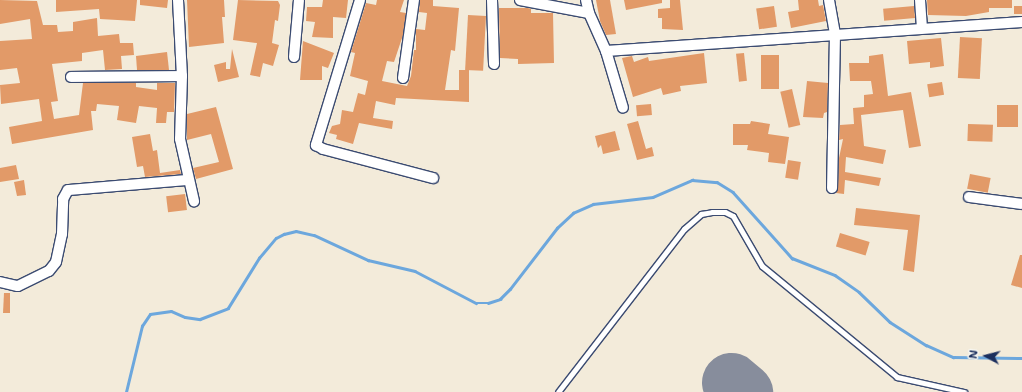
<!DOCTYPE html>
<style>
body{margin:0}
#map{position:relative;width:1022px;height:392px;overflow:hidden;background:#f3ebda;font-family:"Shantell Sans",sans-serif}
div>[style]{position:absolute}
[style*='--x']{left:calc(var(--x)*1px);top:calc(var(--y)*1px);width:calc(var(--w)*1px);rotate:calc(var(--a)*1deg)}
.stream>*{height:2.5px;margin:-1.25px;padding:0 1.25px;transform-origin:1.25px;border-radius:1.25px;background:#6ca7dd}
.runway>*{height:59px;margin:-29.5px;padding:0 29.5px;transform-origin:29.5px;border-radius:29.5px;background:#878d9c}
.building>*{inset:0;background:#e29a68;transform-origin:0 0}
.roads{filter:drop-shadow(1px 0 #3b4b71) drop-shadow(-1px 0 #3b4b71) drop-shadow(0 1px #3b4b71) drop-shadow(0 -1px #3b4b71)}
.lane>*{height:5px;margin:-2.5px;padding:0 2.5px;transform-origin:2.5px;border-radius:2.5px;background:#fff}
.street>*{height:10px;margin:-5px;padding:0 5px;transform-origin:5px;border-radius:5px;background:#fff}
span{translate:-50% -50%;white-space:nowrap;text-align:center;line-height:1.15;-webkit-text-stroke:4px #f6f6f2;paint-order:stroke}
.north{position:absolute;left:966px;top:336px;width:40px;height:40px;-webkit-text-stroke:3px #f6f6f2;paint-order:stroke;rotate:277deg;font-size:11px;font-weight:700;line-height:16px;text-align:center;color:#1b2f5e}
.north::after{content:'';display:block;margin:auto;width:14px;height:18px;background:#1b2f5e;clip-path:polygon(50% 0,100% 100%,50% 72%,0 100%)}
</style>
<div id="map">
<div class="stream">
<i style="--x:126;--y:392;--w:68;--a:-76.4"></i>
<i style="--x:142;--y:326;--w:14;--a:-56"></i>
<i style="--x:150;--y:314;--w:21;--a:-8"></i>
<i style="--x:171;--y:311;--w:15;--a:23"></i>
<i style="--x:185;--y:317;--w:15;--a:8"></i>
<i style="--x:200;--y:319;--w:30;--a:-21"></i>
<i style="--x:228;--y:308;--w:59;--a:-58.2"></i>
<i style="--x:259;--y:258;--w:26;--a:-50"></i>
<i style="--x:276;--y:238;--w:9;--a:-27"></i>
<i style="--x:284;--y:234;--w:12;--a:-14"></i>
<i style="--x:296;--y:231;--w:18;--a:13"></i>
<i style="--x:314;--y:235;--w:60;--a:24.8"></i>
<i style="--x:368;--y:260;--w:48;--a:13.2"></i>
<i style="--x:415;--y:271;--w:69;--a:27.7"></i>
<i style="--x:476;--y:303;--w:12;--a:0"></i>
<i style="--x:488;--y:303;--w:13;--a:-18"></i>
<i style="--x:500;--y:299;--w:14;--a:-45"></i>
<i style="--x:510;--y:289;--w:77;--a:-52.4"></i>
<i style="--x:557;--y:228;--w:22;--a:-43"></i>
<i style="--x:573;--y:213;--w:22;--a:-24"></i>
<i style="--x:593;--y:204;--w:60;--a:-6.7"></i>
<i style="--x:653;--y:197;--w:43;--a:-23.6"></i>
<i style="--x:692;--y:180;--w:25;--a:5"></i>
<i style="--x:717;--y:182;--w:19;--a:32"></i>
<i style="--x:733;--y:192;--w:89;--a:48.2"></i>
<i style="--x:792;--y:258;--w:46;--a:21.6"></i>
<i style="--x:835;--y:275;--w:29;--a:35"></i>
<i style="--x:859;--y:292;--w:43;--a:44.1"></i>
<i style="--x:890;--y:322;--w:43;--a:32.6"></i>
<i style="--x:926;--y:345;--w:30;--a:24"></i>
<i style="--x:953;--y:357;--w:69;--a:0.8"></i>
</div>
<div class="runway">
<i style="--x:731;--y:382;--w:16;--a:40"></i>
</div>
<div class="building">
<i style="clip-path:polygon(0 0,37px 1px,43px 25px,57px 25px,58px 32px,73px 31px,73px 22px,97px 18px,98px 36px,119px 34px,120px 43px,133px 43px,134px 55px,121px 56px,122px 69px,105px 70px,103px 50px,82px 53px,82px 61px,52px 64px,58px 101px,51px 102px,54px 119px,79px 115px,83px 83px,136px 83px,136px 87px,157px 90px,157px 83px,175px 83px,174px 112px,167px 112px,166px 123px,156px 123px,157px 108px,139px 106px,136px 123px,117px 120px,119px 106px,97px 104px,96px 111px,91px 111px,93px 130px,12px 144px,9px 127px,42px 121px,39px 99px,1px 104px,0 85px,20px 83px,17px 68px,0 70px,0 41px,32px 39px,30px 19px,0 24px)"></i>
<i style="clip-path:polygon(56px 0,137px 0,135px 21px,100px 19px,99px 9px,56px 12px)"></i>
<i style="clip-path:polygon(140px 0,168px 0,167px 8px,140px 5px)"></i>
<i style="clip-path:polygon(187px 0,224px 0,225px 17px,222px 17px,224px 43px,189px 47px)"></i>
<i style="clip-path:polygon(238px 0,278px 1px,280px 5px,278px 21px,275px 20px,272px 43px,279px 45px,273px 66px,263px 63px,260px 77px,250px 75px,257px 43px,233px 40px)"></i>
<i style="clip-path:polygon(323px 0,348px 0,346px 18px,333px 17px,333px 38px,312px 37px,315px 22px,306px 21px,307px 7px,322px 7px)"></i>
<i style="clip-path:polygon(377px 0,404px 0,400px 12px,406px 13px,403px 35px,394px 62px,387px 61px,382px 81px,407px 86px,411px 76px,414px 50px,416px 50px,416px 29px,425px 30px,427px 13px,419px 12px,420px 0,433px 0,433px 6px,459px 8px,455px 51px,451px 50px,445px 90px,459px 90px,459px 70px,469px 70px,469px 102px,396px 98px,395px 105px,376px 101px,373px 118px,393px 121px,392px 129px,359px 123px,353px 144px,336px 139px,337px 135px,329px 133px,332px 126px,340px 124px,342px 110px,353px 112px,358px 93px,365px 95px,368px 81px,350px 76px,355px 53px,351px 52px,366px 3px,376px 5px)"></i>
<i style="clip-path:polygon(596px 0,610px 0,616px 34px,606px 35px,600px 21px)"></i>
<i style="clip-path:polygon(624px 0,662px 0,662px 3px,626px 10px)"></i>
<i style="clip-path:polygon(670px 0,680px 0,683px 30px,662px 29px,662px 18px,658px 18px,658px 9px,670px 8px)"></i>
<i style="clip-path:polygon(798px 0,818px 0,819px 6px,823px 5px,826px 21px,791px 28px,788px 12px,799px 10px)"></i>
<i style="clip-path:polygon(927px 0,1012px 0,1012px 8px,989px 8px,989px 12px,966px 16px,928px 15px)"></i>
<i style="left:774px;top:6px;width:21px;height:18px;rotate:82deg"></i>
<i style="left:914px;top:6px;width:12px;height:31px;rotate:85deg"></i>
<i style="left:1014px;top:6px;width:8px;height:8px"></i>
<i style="clip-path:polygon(499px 8px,528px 8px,531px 9px,531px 13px,553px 13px,554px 63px,518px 64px,518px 59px,500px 58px)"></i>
<i style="left:468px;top:15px;width:18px;height:55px;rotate:3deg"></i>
<i style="left:960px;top:37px;width:22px;height:41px;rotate:3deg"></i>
<i style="clip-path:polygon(941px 38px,944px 66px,930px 68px,930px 62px,909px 64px,907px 41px)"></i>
<i style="clip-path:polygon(303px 41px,334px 53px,328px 68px,322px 66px,322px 80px,300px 80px)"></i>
<i style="clip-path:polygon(232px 49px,239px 77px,218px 82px,214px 65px,226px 62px,226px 69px,230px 69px)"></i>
<i style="clip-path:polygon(167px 52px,169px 70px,137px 70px,136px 56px)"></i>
<i style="clip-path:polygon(704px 53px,707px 83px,680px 86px,681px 91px,663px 95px,661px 88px,633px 97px,622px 58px,632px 56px,634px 62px,648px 57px,649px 61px)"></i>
<i style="left:744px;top:53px;width:28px;height:8px;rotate:84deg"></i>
<i style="clip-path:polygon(883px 54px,888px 96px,911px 92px,921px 146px,909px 148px,903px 110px,861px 115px,864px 146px,886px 150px,883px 164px,846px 157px,845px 172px,881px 178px,879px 186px,845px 180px,844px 194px,836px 193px,838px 188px,839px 158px,843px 139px,839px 140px,840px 125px,854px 124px,853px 108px,864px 107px,864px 95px,873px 94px,871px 81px,850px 81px,849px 63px,869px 63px,869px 56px)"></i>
<i style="left:761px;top:55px;width:18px;height:34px"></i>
<i style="clip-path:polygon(807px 81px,828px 83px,827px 112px,824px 113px,823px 118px,803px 117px)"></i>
<i style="left:942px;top:82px;width:13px;height:15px;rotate:81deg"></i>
<i style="left:792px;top:89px;width:37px;height:12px;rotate:77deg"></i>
<i style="left:651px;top:104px;width:11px;height:15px;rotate:85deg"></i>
<i style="left:997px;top:105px;width:21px;height:22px"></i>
<i style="clip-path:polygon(216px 107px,233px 169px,196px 179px,193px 168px,219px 162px,211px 134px,187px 140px,187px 114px)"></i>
<i style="clip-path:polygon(638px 121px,646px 149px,652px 147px,654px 156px,637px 160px,627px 124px)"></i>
<i style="clip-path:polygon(751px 121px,770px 124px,768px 134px,789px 137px,785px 164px,768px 162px,769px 153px,747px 150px,748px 145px,733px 145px,733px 124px,750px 124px)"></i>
<i style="left:968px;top:124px;width:25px;height:17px;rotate:2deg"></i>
<i style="clip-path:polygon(615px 131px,620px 150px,603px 154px,601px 145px,598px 148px,595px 136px)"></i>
<i style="clip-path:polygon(150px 134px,153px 151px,157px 150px,160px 173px,180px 170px,181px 174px,145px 177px,143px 166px,137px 167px,132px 137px)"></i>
<i style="left:788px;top:160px;width:13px;height:18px;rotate:9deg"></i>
<i style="clip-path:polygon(16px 165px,19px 179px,0 182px,0 168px)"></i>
<i style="left:970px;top:174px;width:21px;height:15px;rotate:11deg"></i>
<i style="clip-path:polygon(24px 180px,26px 195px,17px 196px,14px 182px)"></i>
<i style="left:185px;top:194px;width:16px;height:19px;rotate:83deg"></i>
<i style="clip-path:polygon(856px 208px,920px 215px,914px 272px,903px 270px,908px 230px,854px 225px)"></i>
<i style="left:840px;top:233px;width:31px;height:14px;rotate:17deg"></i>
<i style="clip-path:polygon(1020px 255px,1022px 255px,1022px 288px,1011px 285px)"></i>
<i style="clip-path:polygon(4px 293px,10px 293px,10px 313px,3px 313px)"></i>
</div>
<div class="roads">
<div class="lane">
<i style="--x:558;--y:392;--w:206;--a:-52.3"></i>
<i style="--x:684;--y:229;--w:23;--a:-41"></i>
<i style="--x:701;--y:214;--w:11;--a:-10"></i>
<i style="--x:712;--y:212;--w:13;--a:0"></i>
<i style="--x:725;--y:212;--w:9;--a:27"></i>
<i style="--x:733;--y:216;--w:58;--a:59.9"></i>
<i style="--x:762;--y:266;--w:175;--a:39.4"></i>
<i style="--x:897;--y:377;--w:69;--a:12.6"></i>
</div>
<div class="street">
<i style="--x:178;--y:0;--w:76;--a:87"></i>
<i style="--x:182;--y:76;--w:63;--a:91.8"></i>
<i style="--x:180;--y:139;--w:64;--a:77.3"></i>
<i style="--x:360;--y:0;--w:152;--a:106.9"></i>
<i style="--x:316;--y:145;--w:8;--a:30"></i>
<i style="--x:323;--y:149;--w:114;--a:14.8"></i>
<i style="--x:492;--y:0;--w:64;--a:88.2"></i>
<i style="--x:520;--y:0;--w:70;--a:10.7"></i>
<i style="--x:586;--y:0;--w:13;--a:77"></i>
<i style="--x:589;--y:13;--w:42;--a:65.9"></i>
<i style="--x:606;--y:51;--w:59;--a:73.4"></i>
<i style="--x:829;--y:0;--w:35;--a:80"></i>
<i style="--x:835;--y:34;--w:154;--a:91.1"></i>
<i style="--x:920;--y:0;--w:28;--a:86"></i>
<i style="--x:606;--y:51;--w:417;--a:-4"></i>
<i style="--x:294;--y:57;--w:57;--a:-85"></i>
<i style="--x:71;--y:77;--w:111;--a:-0.5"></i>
<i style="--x:403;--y:78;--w:79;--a:-82"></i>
<i style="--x:969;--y:197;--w:53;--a:7.5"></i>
<i style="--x:0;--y:282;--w:18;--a:13"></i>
<i style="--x:18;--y:286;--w:34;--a:-26"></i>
<i style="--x:49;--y:271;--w:11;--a:-52"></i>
<i style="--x:56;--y:262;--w:29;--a:-78"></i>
<i style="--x:62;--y:234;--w:35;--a:-88"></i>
<i style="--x:63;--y:199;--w:10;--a:-61"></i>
<i style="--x:68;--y:190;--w:120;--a:-4.8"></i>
</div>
</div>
<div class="north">N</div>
</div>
